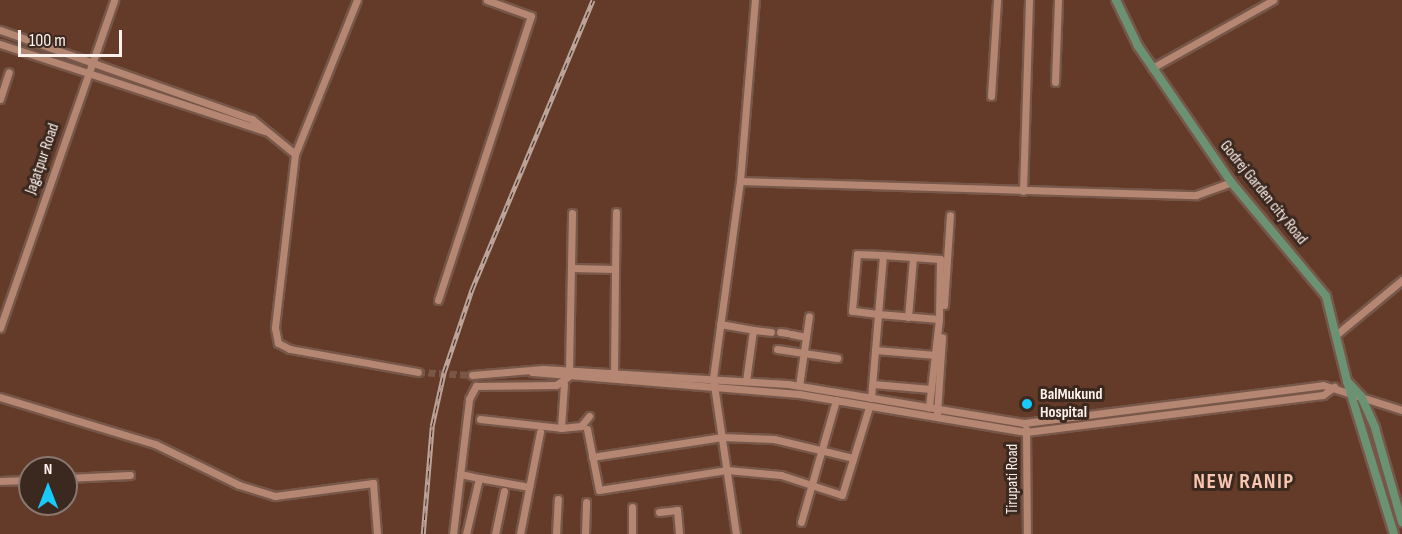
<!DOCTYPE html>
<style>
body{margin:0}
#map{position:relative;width:1402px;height:534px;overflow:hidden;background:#633b28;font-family:"Sofia Sans Condensed",sans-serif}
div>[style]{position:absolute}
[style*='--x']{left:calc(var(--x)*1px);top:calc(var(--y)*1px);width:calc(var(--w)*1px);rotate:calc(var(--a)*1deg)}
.minor-tunnel>*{height:7px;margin-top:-3.5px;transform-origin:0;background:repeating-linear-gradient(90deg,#7a5646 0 7px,transparent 0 10.5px)}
.roads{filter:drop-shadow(2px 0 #765749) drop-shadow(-2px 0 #765749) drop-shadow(0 2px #765749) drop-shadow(0 -2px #765749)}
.minor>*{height:7px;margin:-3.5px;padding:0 3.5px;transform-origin:3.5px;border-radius:3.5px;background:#b58672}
.major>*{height:8px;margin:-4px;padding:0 4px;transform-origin:4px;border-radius:4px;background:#6c9274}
.rail>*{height:4.5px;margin-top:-2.25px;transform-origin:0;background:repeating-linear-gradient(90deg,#3b281f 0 7px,#bba399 0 14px);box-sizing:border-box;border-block:2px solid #bba399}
.dots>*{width:16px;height:16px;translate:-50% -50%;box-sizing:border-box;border:3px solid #3b281f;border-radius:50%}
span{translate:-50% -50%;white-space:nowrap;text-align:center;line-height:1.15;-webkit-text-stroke:6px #3b281f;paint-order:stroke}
.street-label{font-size:16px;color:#fcf1ed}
.poi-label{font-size:16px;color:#fcf1ed;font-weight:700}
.left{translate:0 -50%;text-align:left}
.district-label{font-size:22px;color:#f8c6b0;font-weight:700;letter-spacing:1.5px}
.north{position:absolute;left:18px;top:456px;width:60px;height:60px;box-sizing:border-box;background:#3b281f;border:2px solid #887871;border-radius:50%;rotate:0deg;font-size:16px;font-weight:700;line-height:24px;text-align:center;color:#fcf1ed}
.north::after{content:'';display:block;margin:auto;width:21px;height:27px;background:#18cafc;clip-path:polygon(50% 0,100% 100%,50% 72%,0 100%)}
.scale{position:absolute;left:18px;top:30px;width:104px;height:27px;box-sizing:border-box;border:3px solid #fcf1ed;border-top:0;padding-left:8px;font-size:18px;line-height:21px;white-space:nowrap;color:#fcf1ed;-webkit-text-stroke:4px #3b281f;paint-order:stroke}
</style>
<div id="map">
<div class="minor-tunnel">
<i style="--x:418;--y:372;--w:54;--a:3.2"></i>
</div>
<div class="roads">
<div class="minor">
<i style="--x:357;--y:0;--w:166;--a:111.9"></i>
<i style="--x:295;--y:154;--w:175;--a:96.6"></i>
<i style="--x:275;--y:328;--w:15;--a:79"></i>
<i style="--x:278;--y:343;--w:13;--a:27"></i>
<i style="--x:290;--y:349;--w:130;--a:10.2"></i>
<i style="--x:0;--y:30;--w:267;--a:19.5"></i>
<i style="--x:252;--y:119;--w:55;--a:39.1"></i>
<i style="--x:0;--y:44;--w:279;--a:18.2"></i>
<i style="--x:1152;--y:68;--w:139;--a:-29.3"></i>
<i style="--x:1055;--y:82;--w:82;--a:-87.9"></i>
<i style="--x:991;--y:96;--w:96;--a:-86.4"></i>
<i style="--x:0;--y:99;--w:28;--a:-72"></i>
<i style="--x:740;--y:181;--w:456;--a:1.8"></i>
<i style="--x:1196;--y:195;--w:37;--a:-20"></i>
<i style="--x:1023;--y:191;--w:191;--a:-88.2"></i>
<i style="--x:883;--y:255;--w:59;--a:94.8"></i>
<i style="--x:878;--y:314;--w:26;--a:-173"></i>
<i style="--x:852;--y:311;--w:57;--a:-85"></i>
<i style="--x:857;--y:254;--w:26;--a:2"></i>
<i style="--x:883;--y:255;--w:57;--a:4"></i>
<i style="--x:940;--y:259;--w:60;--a:91"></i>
<i style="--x:571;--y:268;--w:44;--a:1.3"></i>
<i style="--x:615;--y:269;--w:57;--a:-89"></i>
<i style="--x:438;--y:300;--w:299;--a:-71.9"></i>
<i style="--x:531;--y:16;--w:47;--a:-160"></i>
<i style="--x:944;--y:305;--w:90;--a:-86.2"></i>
<i style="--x:908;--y:317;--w:60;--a:-85.2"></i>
<i style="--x:720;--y:324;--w:34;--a:10"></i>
<i style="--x:753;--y:330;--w:51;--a:97.8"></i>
<i style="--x:0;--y:328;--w:347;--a:-70.8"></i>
<i style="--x:753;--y:330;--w:18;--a:6"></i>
<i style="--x:780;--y:332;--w:7;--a:8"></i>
<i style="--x:791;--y:334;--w:15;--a:11"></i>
<i style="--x:806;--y:337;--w:49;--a:98.1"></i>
<i style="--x:1337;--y:334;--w:85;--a:-39.7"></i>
<i style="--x:806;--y:337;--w:21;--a:-82"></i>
<i style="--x:777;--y:349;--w:61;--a:8.5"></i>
<i style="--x:875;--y:350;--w:61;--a:4.7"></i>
<i style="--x:569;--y:370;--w:157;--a:-88.9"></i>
<i style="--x:532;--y:372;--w:268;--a:4.7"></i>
<i style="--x:799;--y:394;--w:230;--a:9.5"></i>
<i style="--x:1026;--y:432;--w:299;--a:-7.1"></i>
<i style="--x:1323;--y:395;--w:14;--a:-36"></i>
<i style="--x:614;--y:372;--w:103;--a:-89.4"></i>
<i style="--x:472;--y:375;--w:71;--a:-4.8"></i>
<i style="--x:543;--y:369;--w:245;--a:3.5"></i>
<i style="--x:788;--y:384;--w:239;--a:9.4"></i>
<i style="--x:1024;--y:423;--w:301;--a:-7.2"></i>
<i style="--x:1323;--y:385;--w:83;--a:17.6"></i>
<i style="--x:873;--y:384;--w:58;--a:4.9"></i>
<i style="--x:0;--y:397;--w:162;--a:16.9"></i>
<i style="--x:155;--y:444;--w:93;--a:26"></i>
<i style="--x:239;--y:485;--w:38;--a:17"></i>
<i style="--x:275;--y:496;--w:99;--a:-7.6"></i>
<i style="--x:373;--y:483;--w:51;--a:85.5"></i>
<i style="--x:871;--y:398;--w:84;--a:-85.2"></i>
<i style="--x:878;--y:314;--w:61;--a:4.7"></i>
<i style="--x:939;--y:319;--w:89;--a:96.5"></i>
<i style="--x:937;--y:413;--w:76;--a:-86.2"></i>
<i style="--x:480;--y:419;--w:81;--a:6.3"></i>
<i style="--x:561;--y:428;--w:44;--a:-86.1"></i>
<i style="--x:561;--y:428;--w:20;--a:-6"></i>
<i style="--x:581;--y:426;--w:13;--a:-51"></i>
<i style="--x:587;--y:429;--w:62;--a:78.9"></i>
<i style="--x:599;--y:490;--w:130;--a:-8.9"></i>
<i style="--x:727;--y:470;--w:54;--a:5.3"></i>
<i style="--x:781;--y:475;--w:64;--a:18.2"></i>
<i style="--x:842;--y:495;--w:92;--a:-72.9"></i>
<i style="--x:1026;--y:429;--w:105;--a:89.5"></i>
<i style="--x:592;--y:457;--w:132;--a:-8.7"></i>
<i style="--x:722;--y:437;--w:52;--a:2.2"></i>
<i style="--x:774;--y:439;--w:81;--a:13.5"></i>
<i style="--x:460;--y:474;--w:19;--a:12"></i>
<i style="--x:66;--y:478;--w:64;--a:-2.7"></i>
<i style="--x:0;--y:481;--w:30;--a:-2"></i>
<i style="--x:659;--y:512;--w:18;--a:-6"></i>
<i style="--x:677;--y:510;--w:24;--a:85"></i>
<i style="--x:801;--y:522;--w:127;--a:-74"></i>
<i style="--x:453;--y:534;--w:136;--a:-83.2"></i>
<i style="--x:469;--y:399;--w:15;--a:-62"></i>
<i style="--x:476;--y:386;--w:80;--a:-0.7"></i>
<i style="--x:556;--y:385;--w:14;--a:-34"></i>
<i style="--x:466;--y:534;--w:57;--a:-76.9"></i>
<i style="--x:479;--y:478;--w:51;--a:10.2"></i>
<i style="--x:495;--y:534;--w:44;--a:-78.2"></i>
<i style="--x:520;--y:534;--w:104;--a:-78.9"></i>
<i style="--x:556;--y:534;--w:35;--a:-87"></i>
<i style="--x:585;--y:534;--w:32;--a:-88"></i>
<i style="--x:632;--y:534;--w:27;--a:-90"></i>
<i style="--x:736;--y:534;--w:158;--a:-98.4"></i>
<i style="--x:713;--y:378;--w:199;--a:-82.2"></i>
<i style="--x:740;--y:181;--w:182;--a:-85.3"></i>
</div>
<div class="major">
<i style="--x:1116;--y:0;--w:51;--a:64.4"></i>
<i style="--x:1138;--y:46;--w:165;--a:55.6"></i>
<i style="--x:1231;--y:182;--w:148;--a:50.2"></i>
<i style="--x:1326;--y:296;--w:88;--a:76.1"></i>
<i style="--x:1394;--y:534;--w:160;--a:-107.1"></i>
<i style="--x:1347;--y:381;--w:21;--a:47"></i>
<i style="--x:1361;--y:396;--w:35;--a:66"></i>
<i style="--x:1375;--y:428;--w:98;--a:74"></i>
</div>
</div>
<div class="rail">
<i style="--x:423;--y:534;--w:108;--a:-85.2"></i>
<i style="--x:432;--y:426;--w:55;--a:-77.5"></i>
<i style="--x:444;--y:372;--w:88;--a:-71.4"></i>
<i style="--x:472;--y:289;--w:313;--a:-67.3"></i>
</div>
<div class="dots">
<i style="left:1027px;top:404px;background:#18cafc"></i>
</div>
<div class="street-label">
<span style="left:43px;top:159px;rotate:-71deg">Jagatpur Road</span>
<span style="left:1263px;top:193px;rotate:51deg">Godrej Garden city Road</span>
<span style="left:1013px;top:479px;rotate:-90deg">Tirupati Road</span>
</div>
<div class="poi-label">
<span class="left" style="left:1040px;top:404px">BalMukund<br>Hospital</span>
</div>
<div class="district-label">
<span style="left:1244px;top:482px">NEW RANIP</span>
</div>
<div class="north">N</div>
<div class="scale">100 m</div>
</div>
